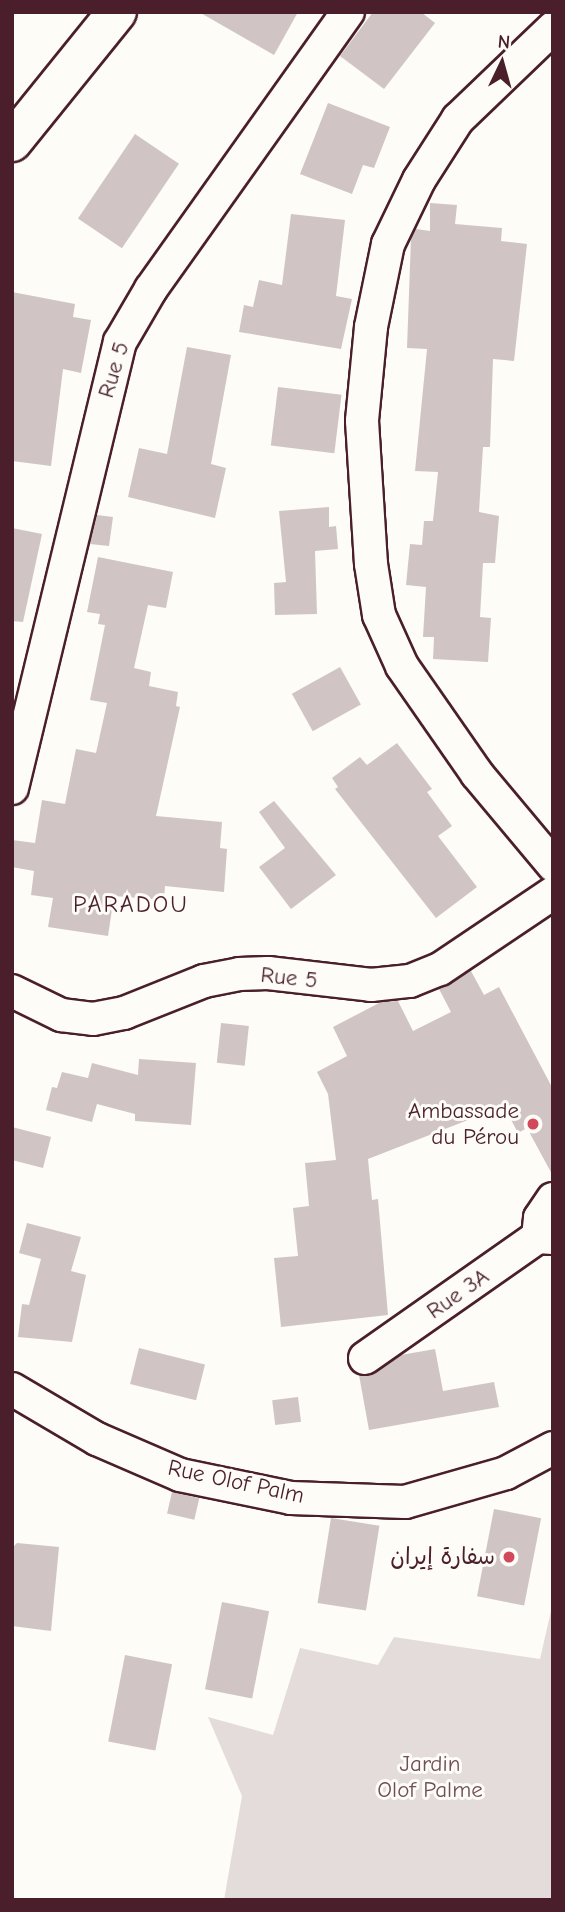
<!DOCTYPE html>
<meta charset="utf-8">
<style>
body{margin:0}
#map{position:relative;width:565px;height:1912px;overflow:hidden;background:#fdfcf7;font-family:"Comic Neue","Playpen Sans Arabic",sans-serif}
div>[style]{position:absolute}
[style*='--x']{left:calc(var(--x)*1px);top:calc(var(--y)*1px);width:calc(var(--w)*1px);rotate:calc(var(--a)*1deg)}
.green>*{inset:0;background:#e3dcda}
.building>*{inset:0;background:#d0c5c4;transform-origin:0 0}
.roads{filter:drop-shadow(2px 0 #4a1f2b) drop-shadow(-2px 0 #4a1f2b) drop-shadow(0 2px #4a1f2b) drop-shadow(0 -2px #4a1f2b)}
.minor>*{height:32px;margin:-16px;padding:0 16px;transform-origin:16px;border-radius:16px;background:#fdfcf7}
.major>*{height:38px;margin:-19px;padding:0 19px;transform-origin:19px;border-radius:19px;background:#fdfcf7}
.dots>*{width:19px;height:19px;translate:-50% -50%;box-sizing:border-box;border:4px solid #fdfcf7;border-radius:50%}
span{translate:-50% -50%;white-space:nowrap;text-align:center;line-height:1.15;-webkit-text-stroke:6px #fdfcf7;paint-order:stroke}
.street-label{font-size:23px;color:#4a1f2b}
.poi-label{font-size:23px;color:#4a1f2b}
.right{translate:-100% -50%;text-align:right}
.park-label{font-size:23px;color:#704e57}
.neighbourhood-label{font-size:24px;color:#4a1f2b;letter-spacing:2px}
.frame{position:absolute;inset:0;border:14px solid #4a1f2b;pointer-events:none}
.north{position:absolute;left:467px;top:28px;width:70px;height:70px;-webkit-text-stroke:5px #fdfcf7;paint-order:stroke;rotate:5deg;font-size:19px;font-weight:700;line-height:28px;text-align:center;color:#4a1f2b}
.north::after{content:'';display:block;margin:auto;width:24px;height:32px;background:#4a1f2b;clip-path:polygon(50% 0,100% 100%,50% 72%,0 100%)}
</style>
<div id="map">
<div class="green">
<i style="clip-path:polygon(553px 1602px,553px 1900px,224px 1900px,242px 1796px,208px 1717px,273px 1735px,300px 1648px,378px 1665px,394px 1637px,540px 1659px)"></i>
</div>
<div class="building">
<i style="clip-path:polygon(199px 12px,298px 12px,274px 55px)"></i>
<i style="clip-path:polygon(373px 12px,421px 12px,435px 23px,384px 89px,340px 56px)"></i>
<i style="clip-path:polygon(328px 103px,390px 127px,374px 168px,363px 165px,352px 194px,300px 174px)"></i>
<i style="left:135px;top:134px;width:53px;height:102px;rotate:34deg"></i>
<i style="clip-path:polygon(430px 203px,457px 205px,455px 224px,502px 228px,501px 241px,527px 244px,514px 361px,493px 359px,490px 447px,483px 447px,479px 512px,499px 516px,495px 563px,483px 563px,480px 617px,491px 618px,488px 662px,433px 659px,434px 637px,423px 637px,426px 587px,406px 585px,410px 544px,422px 545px,424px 521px,433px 521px,438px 472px,415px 471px,427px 349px,407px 348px,411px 238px,416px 229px,430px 231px)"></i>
<i style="clip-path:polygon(291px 214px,345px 220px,336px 296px,352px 299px,341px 349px,239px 332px,244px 305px,253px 307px,259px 280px,282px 285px)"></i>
<i style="clip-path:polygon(12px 292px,75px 304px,73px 317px,91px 320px,81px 373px,63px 369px,51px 466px,12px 461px)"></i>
<i style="clip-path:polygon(187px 347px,231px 355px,211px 464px,226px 468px,215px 518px,128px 497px,139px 448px,167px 454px)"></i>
<i style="left:278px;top:387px;width:64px;height:59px;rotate:7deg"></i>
<i style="clip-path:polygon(329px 507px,329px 527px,336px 526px,338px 549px,315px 551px,317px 614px,275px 615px,274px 583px,286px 582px,279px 511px)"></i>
<i style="clip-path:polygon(97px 515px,113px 517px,109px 546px,90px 544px)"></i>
<i style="clip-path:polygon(12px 528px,42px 534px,23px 622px,12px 621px)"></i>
<i style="clip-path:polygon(98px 557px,173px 572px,166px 608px,148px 605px,134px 668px,151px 672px,149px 686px,178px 692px,176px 706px,180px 707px,156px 816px,222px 822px,220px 848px,227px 849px,224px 892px,165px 886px,164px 900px,114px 896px,108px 936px,48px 927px,53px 898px,31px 895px,34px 871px,12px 867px,12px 840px,35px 843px,42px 800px,65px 804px,76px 749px,96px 753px,107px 703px,90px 700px,105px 625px,98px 624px,100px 614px,87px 612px)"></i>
<i style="left:340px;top:667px;width:43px;height:55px;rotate:61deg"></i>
<i style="clip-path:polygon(397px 743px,432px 789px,427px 792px,452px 826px,438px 836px,477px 887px,436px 918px,335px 789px,338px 787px,332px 778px,360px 757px,367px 765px)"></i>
<i style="clip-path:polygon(274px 801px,336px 875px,291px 909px,259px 867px,285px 848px,259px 812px)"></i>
<i style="clip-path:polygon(471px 971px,484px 995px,499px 987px,553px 1089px,553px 1176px,527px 1128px,518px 1133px,504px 1106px,368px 1159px,372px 1200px,378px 1199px,388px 1315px,281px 1327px,274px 1258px,298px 1256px,293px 1208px,309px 1206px,305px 1163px,336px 1160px,328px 1094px,317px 1072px,347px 1056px,333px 1027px,381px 1002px,398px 1001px,413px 1031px,451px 1012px,439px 989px)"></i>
<i style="left:221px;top:1023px;width:28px;height:40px;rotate:6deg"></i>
<i style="clip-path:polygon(139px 1059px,196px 1063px,191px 1125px,135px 1121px,135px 1114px,97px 1104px,92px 1122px,46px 1110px,52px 1087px,57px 1088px,62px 1072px,88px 1078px,92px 1063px,138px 1075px)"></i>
<i style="clip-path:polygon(12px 1127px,51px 1137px,43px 1168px,12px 1160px)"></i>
<i style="clip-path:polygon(27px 1223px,81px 1237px,71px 1271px,86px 1275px,72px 1342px,18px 1337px,22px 1304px,29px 1305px,41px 1259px,19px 1253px)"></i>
<i style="left:139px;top:1348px;width:68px;height:37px;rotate:14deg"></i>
<i style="clip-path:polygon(435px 1349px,443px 1391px,494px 1382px,499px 1407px,369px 1430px,359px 1375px,375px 1373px,401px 1355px)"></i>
<i style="left:298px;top:1397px;width:25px;height:26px;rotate:83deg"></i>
<i style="left:172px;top:1492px;width:28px;height:22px;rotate:13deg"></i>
<i style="left:494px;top:1509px;width:48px;height:89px;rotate:11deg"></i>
<i style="left:331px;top:1518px;width:49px;height:86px;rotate:9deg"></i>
<i style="clip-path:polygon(17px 1543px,59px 1547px,51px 1631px,12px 1626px,12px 1548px)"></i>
<i style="left:222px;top:1602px;width:48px;height:89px;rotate:11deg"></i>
<i style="left:125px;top:1655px;width:48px;height:88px;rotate:11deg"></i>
</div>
<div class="roads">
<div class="minor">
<i style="--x:553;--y:28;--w:132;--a:136.2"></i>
<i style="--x:458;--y:119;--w:72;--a:122.6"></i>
<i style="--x:419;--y:180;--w:71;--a:115.8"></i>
<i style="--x:388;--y:244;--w:85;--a:101.6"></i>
<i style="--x:371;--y:327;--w:94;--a:95.5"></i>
<i style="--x:362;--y:421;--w:143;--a:86.4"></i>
<i style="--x:371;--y:564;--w:52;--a:81.1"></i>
<i style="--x:379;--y:615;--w:56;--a:65.7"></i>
<i style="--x:402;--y:666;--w:131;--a:55.2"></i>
<i style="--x:477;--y:774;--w:119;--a:50.1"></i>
<i style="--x:12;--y:788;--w:459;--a:-76.4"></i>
<i style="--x:120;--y:342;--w:61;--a:-59.7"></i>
<i style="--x:151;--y:289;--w:340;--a:-54.6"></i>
<i style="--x:12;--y:991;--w:55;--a:26.1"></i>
<i style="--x:61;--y:1015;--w:32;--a:7"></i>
<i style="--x:93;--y:1019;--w:32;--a:-11"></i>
<i style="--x:124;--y:1013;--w:86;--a:-21.8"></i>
<i style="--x:204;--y:981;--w:36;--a:-11"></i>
<i style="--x:239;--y:974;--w:29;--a:-2"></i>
<i style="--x:268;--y:973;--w:104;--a:6.6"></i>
<i style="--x:371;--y:985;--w:39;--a:-6"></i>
<i style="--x:410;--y:981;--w:32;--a:-22"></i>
<i style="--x:440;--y:969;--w:136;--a:-33.9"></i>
<i style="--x:538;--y:1237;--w:19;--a:-84"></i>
<i style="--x:540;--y:1218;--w:23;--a:-56"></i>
<i style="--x:365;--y:1358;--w:211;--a:-35"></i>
<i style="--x:538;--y:1237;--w:15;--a:4"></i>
<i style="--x:12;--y:1389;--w:99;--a:30.5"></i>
<i style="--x:97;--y:1439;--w:90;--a:23.4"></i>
<i style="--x:180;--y:1475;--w:113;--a:11.7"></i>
<i style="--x:291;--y:1498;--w:114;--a:2"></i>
<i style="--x:405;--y:1502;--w:105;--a:-16"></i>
<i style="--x:506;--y:1473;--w:53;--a:-28"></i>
</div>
<div class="major">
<i style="--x:12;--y:142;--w:167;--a:-51.1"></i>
</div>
</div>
<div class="dots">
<i style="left:533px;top:1124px;background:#d1495b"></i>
<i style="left:509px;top:1557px;background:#d1495b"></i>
</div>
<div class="street-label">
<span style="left:114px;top:370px;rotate:-73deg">Rue 5</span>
<span style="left:289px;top:978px;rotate:6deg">Rue 5</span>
<span style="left:458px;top:1294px;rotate:-35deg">Rue 3A</span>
<span style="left:236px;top:1482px;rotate:12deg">Rue Olof Palm</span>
</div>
<div class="poi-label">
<span class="right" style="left:519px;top:1124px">Ambassade<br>du Pérou</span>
<span class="right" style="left:495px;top:1557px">سفارة إيران</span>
</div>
<div class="park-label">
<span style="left:430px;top:1777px">Jardin<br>Olof Palme</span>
</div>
<div class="neighbourhood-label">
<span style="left:131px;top:905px">PARADOU</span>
</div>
<div class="frame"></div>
<div class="north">N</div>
</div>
